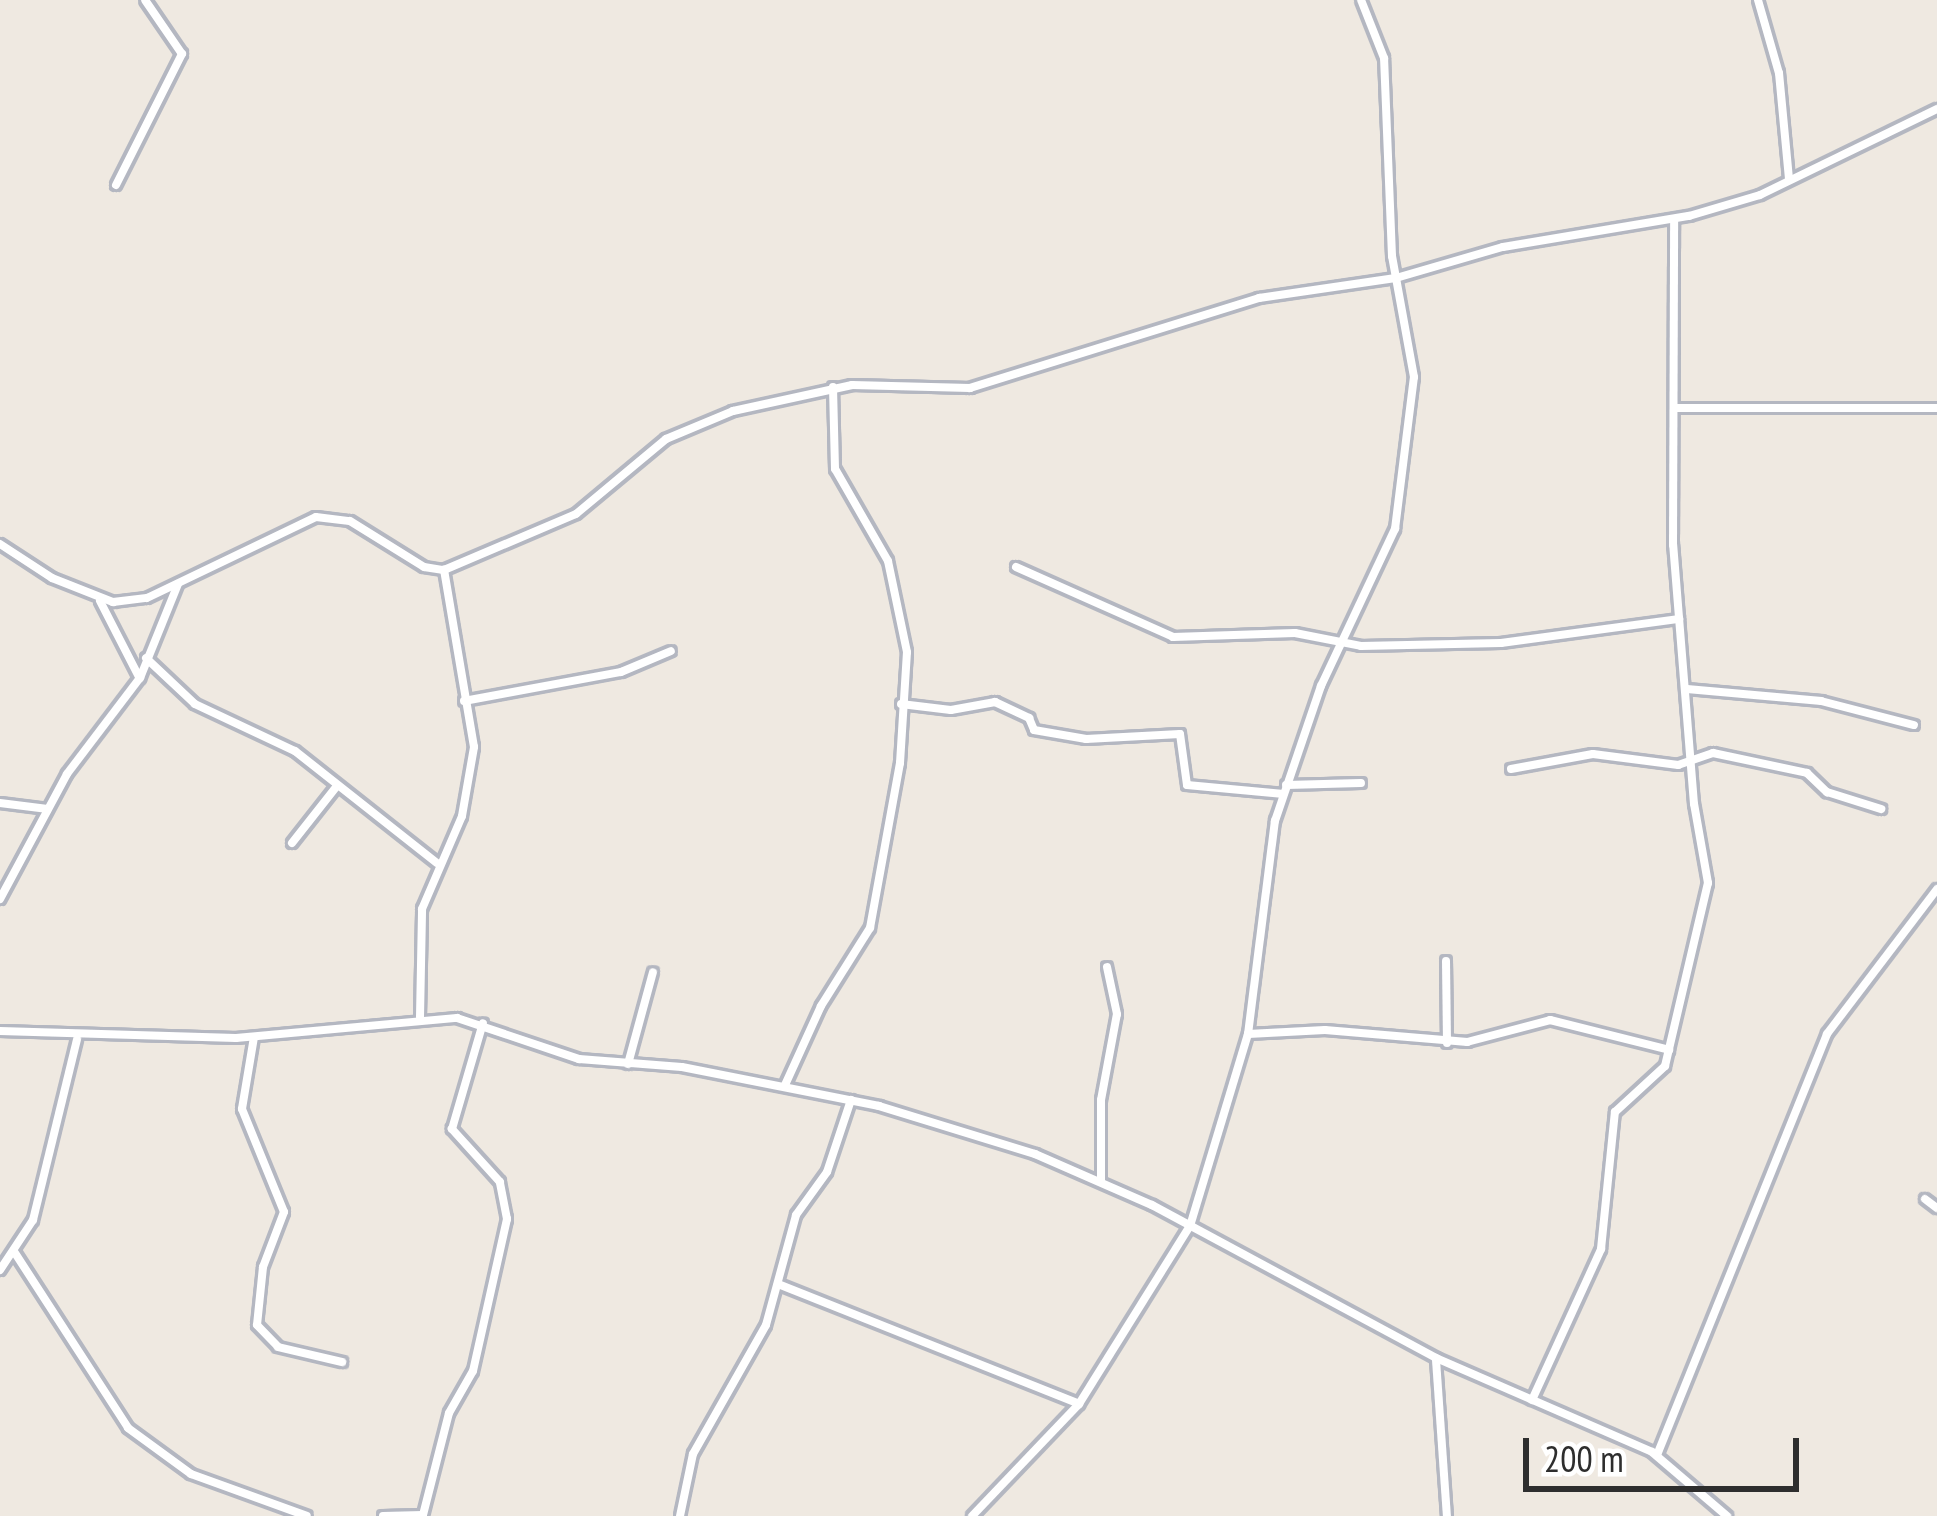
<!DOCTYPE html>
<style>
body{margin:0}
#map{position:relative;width:1937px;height:1516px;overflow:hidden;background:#efe9e1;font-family:"PT Sans Narrow",sans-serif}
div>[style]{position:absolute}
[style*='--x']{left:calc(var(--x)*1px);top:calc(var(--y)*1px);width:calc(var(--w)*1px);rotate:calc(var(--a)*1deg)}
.roads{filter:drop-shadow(3px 0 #b4b7c1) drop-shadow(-3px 0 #b4b7c1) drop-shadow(0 3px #b4b7c1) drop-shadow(0 -3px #b4b7c1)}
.minor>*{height:8px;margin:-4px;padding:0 4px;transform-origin:4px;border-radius:4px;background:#fff}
span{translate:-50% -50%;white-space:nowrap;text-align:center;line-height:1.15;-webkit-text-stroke:10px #fff;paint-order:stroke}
.scale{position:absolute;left:1523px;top:1438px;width:276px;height:54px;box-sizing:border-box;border:6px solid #2e2e2e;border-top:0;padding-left:15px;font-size:36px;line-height:42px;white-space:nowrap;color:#2e2e2e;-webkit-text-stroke:9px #fff;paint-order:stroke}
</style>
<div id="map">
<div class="roads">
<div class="minor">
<i style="--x:1758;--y:0;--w:76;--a:74"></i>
<i style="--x:1779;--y:73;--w:106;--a:84.6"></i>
<i style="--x:116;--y:185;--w:147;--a:-63.3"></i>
<i style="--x:182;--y:54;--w:65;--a:-124.4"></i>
<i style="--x:1677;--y:408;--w:260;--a:0"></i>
<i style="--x:0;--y:544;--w:62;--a:33.2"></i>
<i style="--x:52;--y:578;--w:66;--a:21.5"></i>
<i style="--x:113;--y:602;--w:34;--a:-7"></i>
<i style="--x:147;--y:598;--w:187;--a:-25.6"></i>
<i style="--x:316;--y:517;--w:34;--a:7"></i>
<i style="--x:350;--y:521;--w:87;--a:31.9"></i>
<i style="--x:424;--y:567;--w:20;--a:9"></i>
<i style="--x:444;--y:570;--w:143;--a:-23"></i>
<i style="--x:576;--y:514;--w:117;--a:-39.8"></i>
<i style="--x:666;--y:439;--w:73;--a:-22.7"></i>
<i style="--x:733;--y:411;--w:122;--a:-12.3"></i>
<i style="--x:852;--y:385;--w:118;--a:1.5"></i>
<i style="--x:970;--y:388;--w:303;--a:-17.3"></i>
<i style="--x:1259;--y:298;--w:138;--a:-8.3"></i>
<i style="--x:1396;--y:278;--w:111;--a:-16.2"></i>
<i style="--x:1503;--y:247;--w:189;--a:-9.5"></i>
<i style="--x:1689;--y:216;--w:74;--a:-16.5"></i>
<i style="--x:1760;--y:195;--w:197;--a:-25.9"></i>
<i style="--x:1016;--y:567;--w:172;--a:24"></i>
<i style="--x:1173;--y:637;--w:122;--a:-1.9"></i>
<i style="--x:1295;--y:633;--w:67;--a:11.1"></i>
<i style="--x:1361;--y:646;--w:140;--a:-1.2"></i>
<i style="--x:1501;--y:643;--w:180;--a:-7.7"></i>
<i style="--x:100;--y:601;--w:85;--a:62.8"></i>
<i style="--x:146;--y:658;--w:67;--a:43.2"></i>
<i style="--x:195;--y:704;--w:110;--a:25.2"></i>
<i style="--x:295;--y:751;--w:181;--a:38.3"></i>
<i style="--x:1687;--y:689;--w:135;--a:5.1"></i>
<i style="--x:1821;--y:701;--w:96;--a:14.5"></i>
<i style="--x:464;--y:701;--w:160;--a:-10.5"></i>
<i style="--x:621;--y:672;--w:54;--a:-22.8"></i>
<i style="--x:901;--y:704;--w:50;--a:6.8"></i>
<i style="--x:951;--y:710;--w:45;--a:-10.3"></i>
<i style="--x:995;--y:702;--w:38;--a:25"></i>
<i style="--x:1029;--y:718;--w:13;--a:67"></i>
<i style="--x:1034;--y:730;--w:53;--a:9.8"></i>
<i style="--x:1086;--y:739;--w:94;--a:-3"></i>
<i style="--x:1180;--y:734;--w:51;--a:82.2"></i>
<i style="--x:1187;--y:785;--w:97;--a:5.3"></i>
<i style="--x:1511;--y:769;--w:83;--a:-10.4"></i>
<i style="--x:1593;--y:754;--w:86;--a:7.4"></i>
<i style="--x:1678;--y:765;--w:37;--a:-19"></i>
<i style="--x:1713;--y:753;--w:96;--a:12"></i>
<i style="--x:1807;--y:773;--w:28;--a:44"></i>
<i style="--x:1827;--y:792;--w:57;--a:17.5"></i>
<i style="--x:1286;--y:785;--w:75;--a:-1.5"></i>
<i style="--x:0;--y:803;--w:48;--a:7.1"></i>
<i style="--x:292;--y:843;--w:71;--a:-51.8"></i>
<i style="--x:0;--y:899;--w:142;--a:-61.8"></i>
<i style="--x:67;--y:774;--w:121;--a:-52.8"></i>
<i style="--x:140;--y:678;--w:101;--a:-68"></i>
<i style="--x:1446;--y:961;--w:82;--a:89.3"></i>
<i style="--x:420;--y:1017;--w:108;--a:-88.9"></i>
<i style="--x:422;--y:909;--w:101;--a:-66.7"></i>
<i style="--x:462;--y:816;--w:70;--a:-80.1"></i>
<i style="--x:474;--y:747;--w:180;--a:-99.6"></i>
<i style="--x:0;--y:1031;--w:236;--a:1.7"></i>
<i style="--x:236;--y:1038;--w:222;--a:-5.2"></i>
<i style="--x:457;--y:1018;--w:129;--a:18.6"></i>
<i style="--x:579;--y:1059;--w:103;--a:4.4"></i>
<i style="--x:682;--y:1067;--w:201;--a:11.2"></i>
<i style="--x:879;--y:1106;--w:163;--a:17.1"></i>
<i style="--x:1035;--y:1154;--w:128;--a:23.6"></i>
<i style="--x:1152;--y:1205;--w:323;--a:28.3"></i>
<i style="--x:1436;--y:1358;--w:236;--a:23.5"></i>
<i style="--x:1652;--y:1452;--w:99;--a:40.5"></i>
<i style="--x:1248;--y:1034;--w:77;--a:-3"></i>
<i style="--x:1325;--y:1030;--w:143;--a:4.8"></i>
<i style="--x:1467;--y:1042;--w:86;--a:-14.8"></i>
<i style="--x:1550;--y:1020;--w:123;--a:14.1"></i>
<i style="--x:254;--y:1037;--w:73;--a:99.5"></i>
<i style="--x:242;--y:1109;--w:111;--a:67.8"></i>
<i style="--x:284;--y:1212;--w:59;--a:110.9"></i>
<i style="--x:263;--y:1267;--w:58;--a:95.9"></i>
<i style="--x:257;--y:1325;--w:30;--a:46"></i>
<i style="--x:278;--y:1347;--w:66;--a:13.2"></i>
<i style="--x:628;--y:1064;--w:95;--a:-74.8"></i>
<i style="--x:785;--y:1085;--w:87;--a:-65.5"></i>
<i style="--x:821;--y:1006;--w:92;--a:-57.9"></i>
<i style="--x:870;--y:928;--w:168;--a:-79.7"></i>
<i style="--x:900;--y:763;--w:111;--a:-86.4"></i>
<i style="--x:907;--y:652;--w:93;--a:-101.8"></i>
<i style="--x:888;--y:561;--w:106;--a:-119.9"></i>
<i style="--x:835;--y:469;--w:82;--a:-91.4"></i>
<i style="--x:1101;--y:1181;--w:81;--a:-90"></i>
<i style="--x:1101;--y:1100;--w:87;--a:-79.5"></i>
<i style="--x:1117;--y:1014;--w:48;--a:-102"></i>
<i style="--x:1925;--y:1199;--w:15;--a:37"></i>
<i style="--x:15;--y:1253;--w:208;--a:57.1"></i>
<i style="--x:128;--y:1428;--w:78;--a:36.1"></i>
<i style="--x:191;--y:1474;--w:123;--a:19.9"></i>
<i style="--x:0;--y:1270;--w:60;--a:-56.6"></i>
<i style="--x:33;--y:1220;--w:186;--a:-76.3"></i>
<i style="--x:778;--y:1284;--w:324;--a:21.7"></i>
<i style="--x:1436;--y:1360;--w:156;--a:86"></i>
<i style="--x:1532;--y:1400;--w:166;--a:-65.4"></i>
<i style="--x:1601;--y:1249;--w:138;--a:-84.2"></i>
<i style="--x:1615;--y:1112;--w:68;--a:-42.6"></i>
<i style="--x:1665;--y:1066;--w:188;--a:-76.8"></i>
<i style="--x:1708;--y:883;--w:80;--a:-100"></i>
<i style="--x:1694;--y:804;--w:260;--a:-94.6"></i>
<i style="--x:1673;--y:545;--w:326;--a:-89.8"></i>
<i style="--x:1657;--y:1455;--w:454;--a:-68"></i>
<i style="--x:1827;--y:1034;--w:182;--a:-52.8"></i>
<i style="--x:423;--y:1515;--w:105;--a:-75.7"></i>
<i style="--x:449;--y:1413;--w:48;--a:-60.3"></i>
<i style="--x:473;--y:1371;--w:156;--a:-77.4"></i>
<i style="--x:507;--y:1219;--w:38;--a:-101"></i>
<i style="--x:500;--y:1182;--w:72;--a:-132.2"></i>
<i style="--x:452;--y:1129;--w:110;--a:-73.7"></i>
<i style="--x:383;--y:1516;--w:40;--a:-1.4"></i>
<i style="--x:680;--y:1516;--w:63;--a:-78.2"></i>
<i style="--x:693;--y:1454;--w:148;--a:-60.5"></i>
<i style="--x:766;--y:1325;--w:114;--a:-74.7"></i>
<i style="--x:796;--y:1215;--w:53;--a:-54.2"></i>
<i style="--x:827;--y:1172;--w:76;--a:-71.6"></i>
<i style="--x:972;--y:1516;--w:155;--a:-46.3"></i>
<i style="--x:1079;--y:1404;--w:210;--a:-58.1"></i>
<i style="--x:1190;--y:1226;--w:201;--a:-73.2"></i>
<i style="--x:1248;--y:1034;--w:215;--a:-82.8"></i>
<i style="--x:1275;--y:821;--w:143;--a:-71.2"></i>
<i style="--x:1321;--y:686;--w:174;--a:-64.8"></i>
<i style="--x:1395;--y:529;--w:153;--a:-82.9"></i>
<i style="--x:1414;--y:377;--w:123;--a:-100.3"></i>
<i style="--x:1392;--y:256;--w:198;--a:-92.3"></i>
<i style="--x:1384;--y:58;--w:62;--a:-111.6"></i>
</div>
</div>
<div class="scale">200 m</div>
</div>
